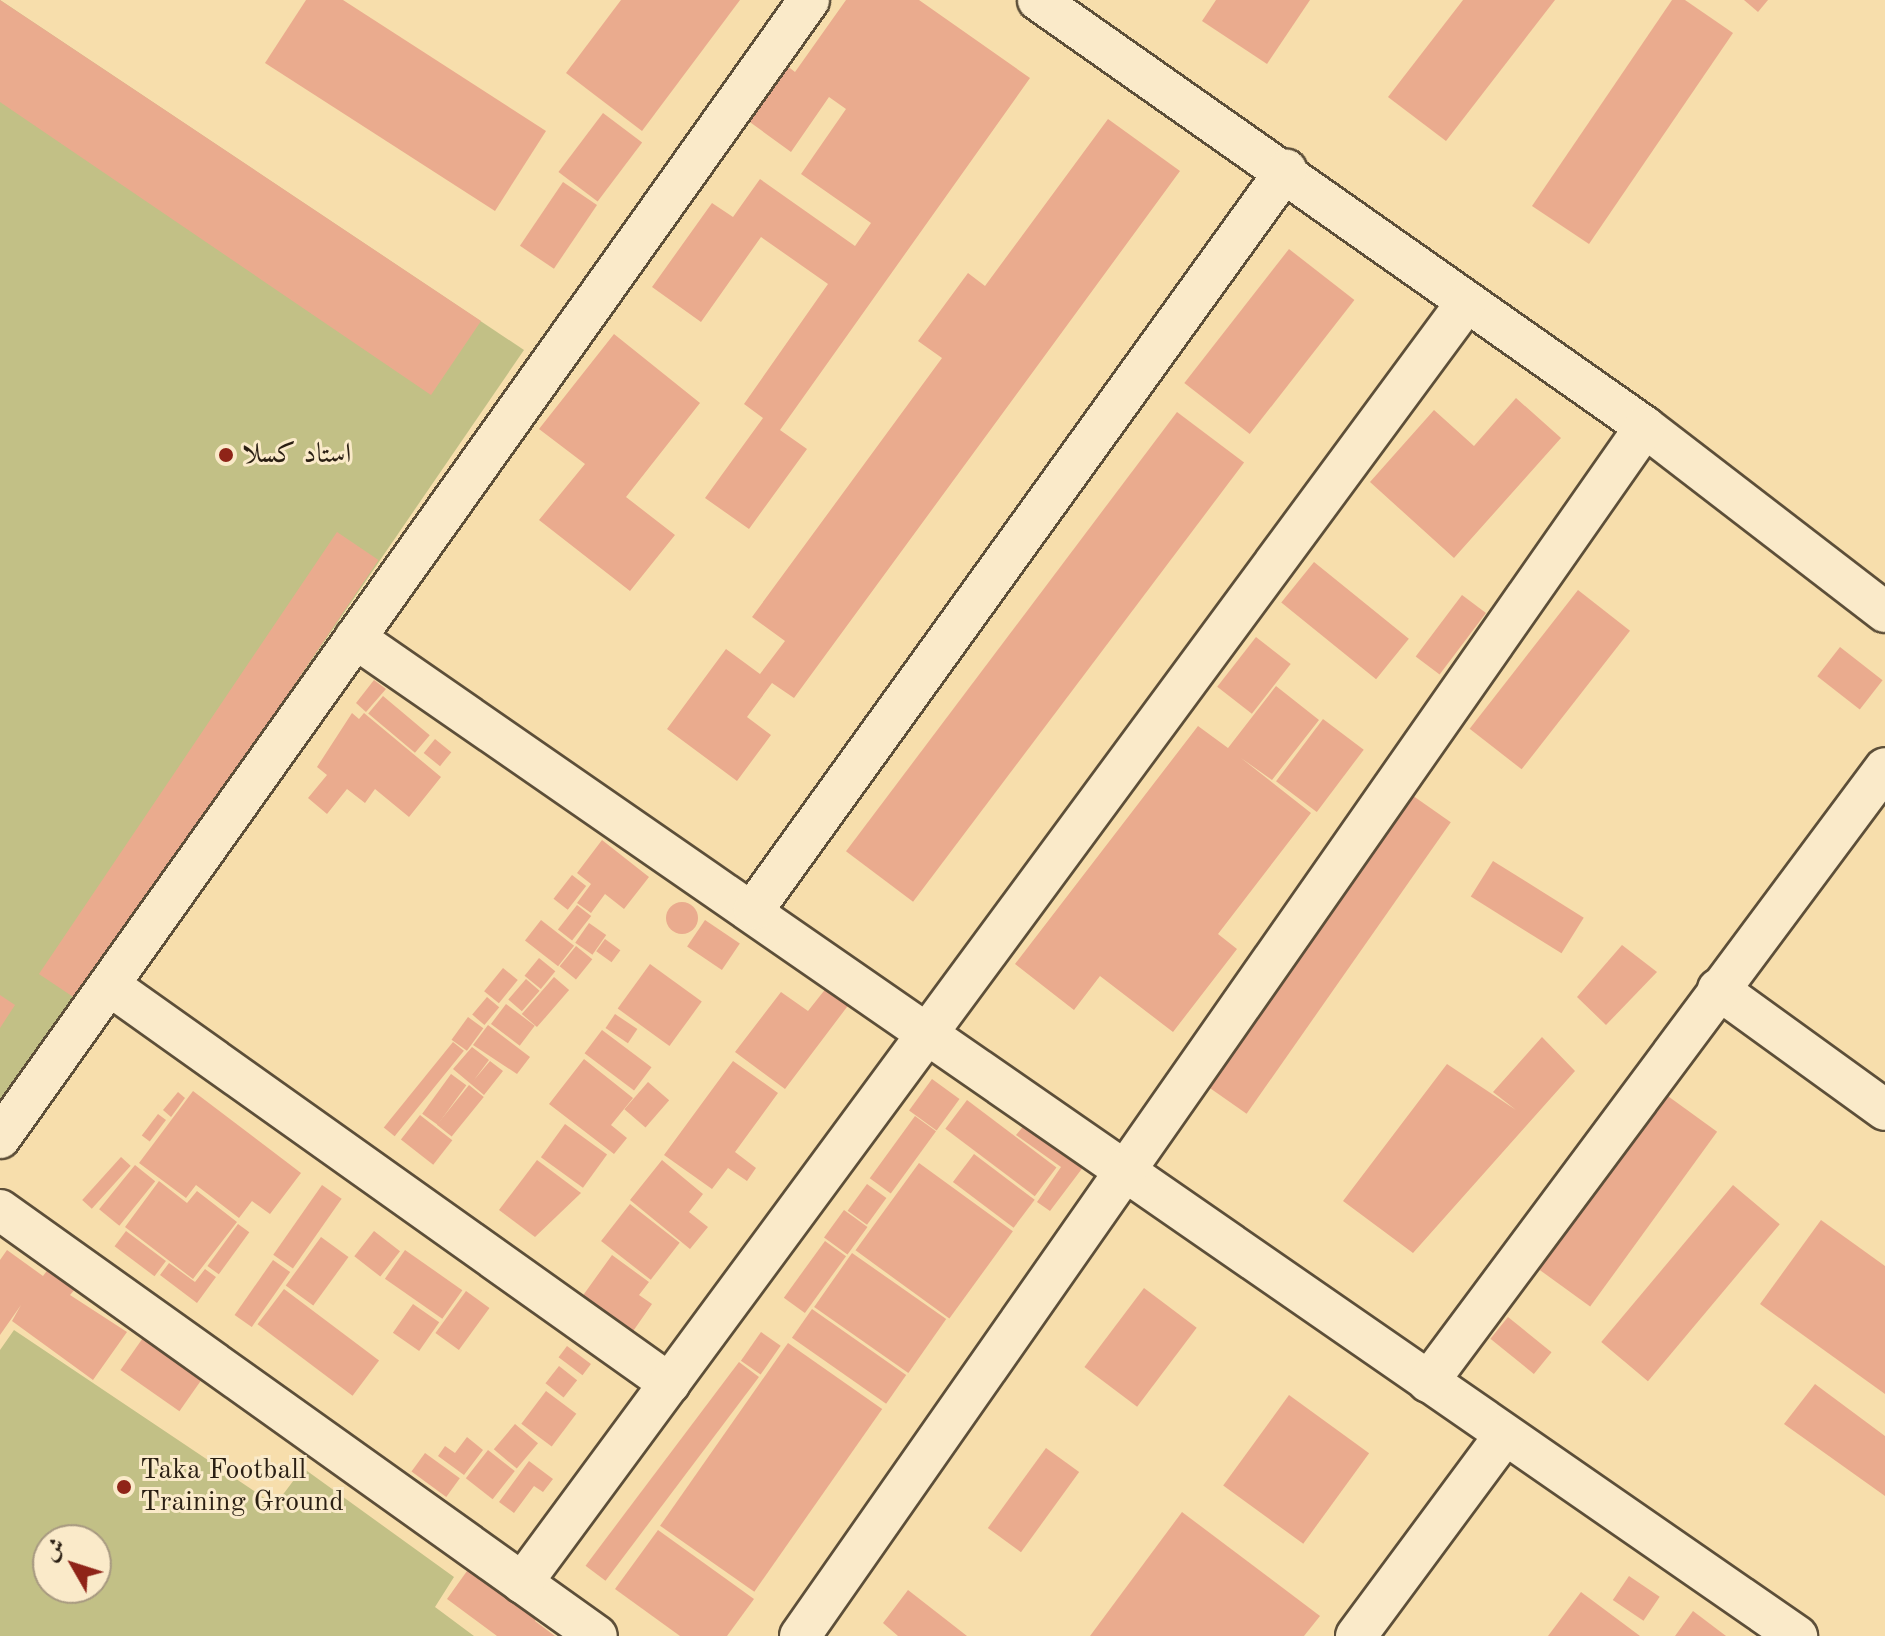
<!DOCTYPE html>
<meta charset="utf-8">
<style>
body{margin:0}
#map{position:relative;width:1885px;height:1636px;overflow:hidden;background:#f7deac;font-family:"Old Standard TT",Amiri,serif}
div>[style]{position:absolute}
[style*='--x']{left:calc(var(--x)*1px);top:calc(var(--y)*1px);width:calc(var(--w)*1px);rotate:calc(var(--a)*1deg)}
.green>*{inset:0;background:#c2c086}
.building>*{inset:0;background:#eaab8e;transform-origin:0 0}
.round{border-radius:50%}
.roads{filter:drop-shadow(2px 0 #5d4f39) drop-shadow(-2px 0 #5d4f39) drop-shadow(0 2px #5d4f39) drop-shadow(0 -2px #5d4f39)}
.street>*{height:40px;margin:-20px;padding:0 20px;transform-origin:20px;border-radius:20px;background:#faeac9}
.dots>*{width:22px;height:22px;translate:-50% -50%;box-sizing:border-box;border:4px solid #faeac9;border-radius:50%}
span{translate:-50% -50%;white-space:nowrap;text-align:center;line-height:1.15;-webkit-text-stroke:6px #faeac9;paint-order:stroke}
.poi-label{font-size:28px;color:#2a1f13}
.left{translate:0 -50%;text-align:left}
.north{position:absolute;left:32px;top:1524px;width:80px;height:80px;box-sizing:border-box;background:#faeac9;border:2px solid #a79980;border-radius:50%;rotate:309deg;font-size:22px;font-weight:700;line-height:32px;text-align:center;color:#2a1f13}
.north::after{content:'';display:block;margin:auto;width:28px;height:36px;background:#8f2418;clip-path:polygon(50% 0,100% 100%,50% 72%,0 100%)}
</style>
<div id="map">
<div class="green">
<i style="clip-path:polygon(0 0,524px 350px,0 1115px)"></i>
<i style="clip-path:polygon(evenodd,14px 1330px,275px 1505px,303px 1468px,454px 1577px,435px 1607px,474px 1636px,0 1636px,0 1350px,14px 1330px,48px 1540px,96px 1540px,96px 1588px,48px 1588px,48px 1540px)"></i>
</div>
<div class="building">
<i style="clip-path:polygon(0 0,481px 321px,431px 395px,0 102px)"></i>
<i style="clip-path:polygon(306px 0,343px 0,546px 131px,495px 211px,265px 63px)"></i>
<i style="clip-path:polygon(621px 0,740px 0,642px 131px,566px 73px)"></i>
<i style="clip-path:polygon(846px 0,919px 0,1030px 78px,780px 430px,807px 449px,749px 529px,705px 498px,763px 418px,744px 404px,828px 284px,761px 237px,701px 322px,652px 287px,712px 203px,733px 217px,760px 179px,855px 246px,871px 223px,801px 174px,846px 109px,829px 97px,791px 152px,747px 120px,786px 65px,795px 72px)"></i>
<i style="clip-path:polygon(1216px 0,1310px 0,1267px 64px,1202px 21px)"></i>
<i style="clip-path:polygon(1463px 0,1555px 0,1446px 141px,1388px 97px)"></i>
<i style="clip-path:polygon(1672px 0,1685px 0,1733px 33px,1589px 244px,1532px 206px)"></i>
<i style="clip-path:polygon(1744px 0,1768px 0,1758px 12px)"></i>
<i style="left:603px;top:113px;width:49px;height:74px;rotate:37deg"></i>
<i style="clip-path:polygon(1108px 119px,1180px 171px,794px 698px,772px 683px,747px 717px,771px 735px,737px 781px,667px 729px,726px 649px,760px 674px,785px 641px,752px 617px,942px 358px,918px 341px,968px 273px,985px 286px)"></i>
<i style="left:563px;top:182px;width:41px;height:77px;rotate:34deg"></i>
<i style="left:1289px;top:249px;width:83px;height:170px;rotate:38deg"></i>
<i style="clip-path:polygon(614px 334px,700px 403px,626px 497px,675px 535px,630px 591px,539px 520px,585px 464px,539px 429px)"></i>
<i style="clip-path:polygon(1516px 398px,1561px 438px,1454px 558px,1370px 482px,1434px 410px,1474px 446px)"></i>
<i style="left:1177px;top:412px;width:84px;height:550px;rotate:37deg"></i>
<i style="left:337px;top:532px;width:50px;height:533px;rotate:34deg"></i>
<i style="left:1314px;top:562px;width:122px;height:52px;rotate:39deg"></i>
<i style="left:1578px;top:590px;width:66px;height:176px;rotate:38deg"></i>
<i style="left:1462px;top:595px;width:30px;height:77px;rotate:37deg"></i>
<i style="left:1256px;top:637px;width:44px;height:63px;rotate:38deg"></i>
<i style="left:1840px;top:647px;width:54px;height:37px;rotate:38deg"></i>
<i style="clip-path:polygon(374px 680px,386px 689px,366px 712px,356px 703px)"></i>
<i style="clip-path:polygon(1276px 686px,1319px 720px,1272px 780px,1241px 758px,1311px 813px,1218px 934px,1237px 949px,1173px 1032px,1100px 976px,1074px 1010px,1015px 964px,1198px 726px,1228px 748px)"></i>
<i style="left:383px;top:696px;width:61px;height:23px;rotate:40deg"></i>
<i style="clip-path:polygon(352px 713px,359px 719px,364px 713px,441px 777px,409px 817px,375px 789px,365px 803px,347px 789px,327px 814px,308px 798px,327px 775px,317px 767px)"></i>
<i style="left:1323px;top:719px;width:51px;height:78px;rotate:37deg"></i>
<i style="left:435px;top:739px;width:21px;height:18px;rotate:39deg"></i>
<i style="left:1409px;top:793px;width:51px;height:356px;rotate:35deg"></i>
<i style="clip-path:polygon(602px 840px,649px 877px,624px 909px,605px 894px,591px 913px,577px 903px,591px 884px,577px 873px)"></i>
<i style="left:1493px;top:861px;width:107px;height:42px;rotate:32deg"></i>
<i style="left:572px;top:875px;width:18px;height:30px;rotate:38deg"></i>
<i class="round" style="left:666px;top:902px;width:32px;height:32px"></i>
<i style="left:577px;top:905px;width:18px;height:31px;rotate:38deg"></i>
<i style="left:541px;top:920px;width:42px;height:26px;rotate:38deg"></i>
<i style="left:705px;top:920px;width:42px;height:32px;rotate:34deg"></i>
<i style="left:589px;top:923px;width:21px;height:24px;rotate:35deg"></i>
<i style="left:605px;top:939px;width:19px;height:15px;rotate:36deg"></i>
<i style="clip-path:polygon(1622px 945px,1657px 972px,1606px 1025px,1577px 997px)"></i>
<i style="left:576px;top:946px;width:21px;height:26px;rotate:39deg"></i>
<i style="left:539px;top:958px;width:21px;height:23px;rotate:39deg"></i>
<i style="left:650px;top:964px;width:64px;height:55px;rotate:36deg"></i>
<i style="left:503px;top:968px;width:19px;height:30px;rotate:39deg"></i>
<i style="left:554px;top:977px;width:20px;height:49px;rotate:41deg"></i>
<i style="left:526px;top:979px;width:18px;height:27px;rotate:41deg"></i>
<i style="clip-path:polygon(831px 982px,853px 999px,785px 1089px,735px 1052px,781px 992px,808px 1011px)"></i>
<i style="clip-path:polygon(0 995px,15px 1005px,0 1028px)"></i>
<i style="left:487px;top:997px;width:16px;height:23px;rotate:40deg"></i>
<i style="left:506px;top:1004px;width:36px;height:25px;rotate:37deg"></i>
<i style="left:615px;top:1014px;width:27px;height:17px;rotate:34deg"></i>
<i style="left:468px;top:1017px;width:19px;height:28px;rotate:36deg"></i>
<i style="clip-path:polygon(488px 1025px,530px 1057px,517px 1074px,473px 1045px)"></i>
<i style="left:602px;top:1030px;width:62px;height:29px;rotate:37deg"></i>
<i style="clip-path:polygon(1542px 1037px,1575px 1071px,1413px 1253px,1343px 1201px,1447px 1064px,1516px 1110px,1493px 1092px)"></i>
<i style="left:453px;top:1042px;width:14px;height:110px;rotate:39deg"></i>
<i style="clip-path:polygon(472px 1047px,489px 1060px,474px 1080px,490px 1061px,503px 1071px,484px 1095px,453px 1069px)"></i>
<i style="clip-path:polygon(584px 1059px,633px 1098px,611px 1125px,627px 1138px,614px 1154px,549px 1104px)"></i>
<i style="clip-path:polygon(733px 1061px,778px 1093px,735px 1152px,756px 1168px,747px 1181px,728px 1168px,712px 1189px,664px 1155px)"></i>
<i style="left:451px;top:1074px;width:19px;height:49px;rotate:36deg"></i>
<i style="left:932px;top:1079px;width:34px;height:39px;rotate:36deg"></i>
<i style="left:648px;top:1082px;width:28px;height:36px;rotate:41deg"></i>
<i style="left:469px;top:1085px;width:19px;height:51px;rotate:39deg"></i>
<i style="left:1654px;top:1086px;width:78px;height:216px;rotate:36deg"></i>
<i style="clip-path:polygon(193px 1091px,301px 1173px,270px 1214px,252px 1201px,239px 1218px,196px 1185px,186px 1198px,139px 1163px)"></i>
<i style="clip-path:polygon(178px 1092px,185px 1098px,171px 1117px,163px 1110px)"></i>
<i style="left:967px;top:1100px;width:112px;height:36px;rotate:37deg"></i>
<i style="left:158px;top:1114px;width:10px;height:27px;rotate:37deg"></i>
<i style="left:420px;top:1115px;width:41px;height:31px;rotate:38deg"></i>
<i style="left:915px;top:1116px;width:26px;height:77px;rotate:36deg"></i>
<i style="clip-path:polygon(1026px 1123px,1084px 1166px,1050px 1211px,1037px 1202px,1061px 1167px,1016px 1135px)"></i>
<i style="left:565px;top:1124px;width:52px;height:41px;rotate:36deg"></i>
<i style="left:974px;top:1154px;width:76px;height:35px;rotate:37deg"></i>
<i style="left:121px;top:1157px;width:13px;height:58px;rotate:42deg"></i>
<i style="clip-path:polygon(537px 1160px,581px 1193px,535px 1237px,499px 1210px)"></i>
<i style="clip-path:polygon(662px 1160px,703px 1194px,689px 1212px,708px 1227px,690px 1249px,630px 1200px)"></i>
<i style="left:919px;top:1163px;width:116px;height:108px;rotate:36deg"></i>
<i style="left:135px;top:1165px;width:26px;height:57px;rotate:39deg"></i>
<i style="clip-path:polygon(159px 1181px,187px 1203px,197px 1191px,237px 1222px,193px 1279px,125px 1227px)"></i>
<i style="left:867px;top:1184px;width:24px;height:33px;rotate:36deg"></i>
<i style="left:322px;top:1185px;width:24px;height:85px;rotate:35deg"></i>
<i style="left:1733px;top:1185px;width:61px;height:205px;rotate:40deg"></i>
<i style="left:630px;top:1204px;width:63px;height:47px;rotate:38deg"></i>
<i style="left:844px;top:1210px;width:29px;height:34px;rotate:36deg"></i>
<i style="clip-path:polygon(1821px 1220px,1885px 1266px,1885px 1394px,1760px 1304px)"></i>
<i style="left:238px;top:1224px;width:14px;height:52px;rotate:36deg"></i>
<i style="left:126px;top:1231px;width:50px;height:19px;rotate:37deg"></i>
<i style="left:374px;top:1231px;width:33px;height:32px;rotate:38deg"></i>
<i style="left:321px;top:1237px;width:34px;height:60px;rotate:36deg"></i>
<i style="left:825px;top:1241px;width:26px;height:70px;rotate:36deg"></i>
<i style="clip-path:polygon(7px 1250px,43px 1276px,49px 1268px,76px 1288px,70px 1295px,127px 1332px,93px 1380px,12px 1321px,21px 1305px,0 1335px,0 1260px)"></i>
<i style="left:405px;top:1250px;width:70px;height:35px;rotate:35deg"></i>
<i style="left:852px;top:1253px;width:115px;height:66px;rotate:35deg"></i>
<i style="clip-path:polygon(612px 1255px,649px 1282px,639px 1295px,652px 1304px,629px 1337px,579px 1301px)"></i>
<i style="left:273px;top:1260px;width:21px;height:67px;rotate:35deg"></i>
<i style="clip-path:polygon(169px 1263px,195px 1282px,205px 1269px,216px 1277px,197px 1303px,160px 1275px)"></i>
<i style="left:1144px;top:1288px;width:66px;height:99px;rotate:37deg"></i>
<i style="left:284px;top:1289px;width:119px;height:44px;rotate:37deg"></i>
<i style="left:466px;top:1291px;width:29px;height:52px;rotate:36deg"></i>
<i style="left:413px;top:1304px;width:32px;height:35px;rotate:35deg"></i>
<i style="left:812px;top:1309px;width:115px;height:35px;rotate:35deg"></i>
<i style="left:1508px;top:1317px;width:56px;height:28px;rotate:39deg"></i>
<i style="left:152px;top:1325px;width:72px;height:55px;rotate:35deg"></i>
<i style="left:761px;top:1332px;width:24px;height:35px;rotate:35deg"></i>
<i style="left:788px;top:1343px;width:115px;height:223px;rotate:35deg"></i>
<i style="left:567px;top:1346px;width:30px;height:14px;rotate:37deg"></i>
<i style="left:739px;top:1362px;width:25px;height:255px;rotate:37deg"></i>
<i style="left:559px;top:1366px;width:23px;height:22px;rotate:38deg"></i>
<i style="clip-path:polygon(1815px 1384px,1885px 1436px,1885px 1496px,1784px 1424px)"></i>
<i style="left:546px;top:1391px;width:38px;height:41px;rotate:37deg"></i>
<i style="left:1289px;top:1395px;width:99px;height:112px;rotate:36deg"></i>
<i style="left:515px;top:1424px;width:30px;height:33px;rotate:40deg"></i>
<i style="clip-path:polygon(467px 1437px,483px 1450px,464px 1475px,438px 1456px,445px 1446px,455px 1453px)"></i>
<i style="left:1046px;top:1448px;width:41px;height:99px;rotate:36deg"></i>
<i style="left:488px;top:1450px;width:34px;height:36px;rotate:38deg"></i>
<i style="left:425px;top:1453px;width:43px;height:23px;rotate:36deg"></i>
<i style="clip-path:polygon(529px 1461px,553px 1479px,543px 1492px,534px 1486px,514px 1513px,499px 1502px)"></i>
<i style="clip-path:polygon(1182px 1512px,1320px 1616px,1304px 1636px,1090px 1636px)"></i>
<i style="clip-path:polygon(658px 1530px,754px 1599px,727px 1636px,680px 1636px,615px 1589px)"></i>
<i style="clip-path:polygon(472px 1564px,540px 1614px,535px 1621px,555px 1636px,497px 1636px,447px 1599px)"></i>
<i style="left:1629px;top:1576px;width:37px;height:29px;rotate:34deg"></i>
<i style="clip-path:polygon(908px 1590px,967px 1636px,898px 1636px,883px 1623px)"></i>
<i style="clip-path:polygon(1581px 1592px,1640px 1636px,1548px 1636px)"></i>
<i style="clip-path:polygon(1693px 1611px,1726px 1636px,1675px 1636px)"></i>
</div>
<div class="roads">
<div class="street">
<i style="--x:1038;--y:0;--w:742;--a:35.12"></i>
<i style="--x:1645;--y:427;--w:303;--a:37.6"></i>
<i style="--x:355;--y:638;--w:1754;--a:34.69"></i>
<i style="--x:754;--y:909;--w:911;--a:-54.25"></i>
<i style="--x:109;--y:985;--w:688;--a:35.42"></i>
<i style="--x:1718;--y:989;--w:206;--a:35.9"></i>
<i style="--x:0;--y:1138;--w:1396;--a:-54.59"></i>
<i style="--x:0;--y:1210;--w:733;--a:35.51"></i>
<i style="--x:1428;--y:1382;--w:765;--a:-53.34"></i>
<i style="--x:522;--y:1583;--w:1590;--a:-53.59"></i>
<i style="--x:800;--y:1636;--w:1475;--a:-55.05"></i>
<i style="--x:1356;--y:1636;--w:250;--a:-53.5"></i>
</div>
</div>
<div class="dots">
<i style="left:226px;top:455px;background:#8f2418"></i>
<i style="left:124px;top:1487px;background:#8f2418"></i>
</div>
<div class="poi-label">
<span class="left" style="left:242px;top:455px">استاد كسلا</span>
<span class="left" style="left:140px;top:1487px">Taka Football<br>Training Ground</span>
</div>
<div class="north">ش</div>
</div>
